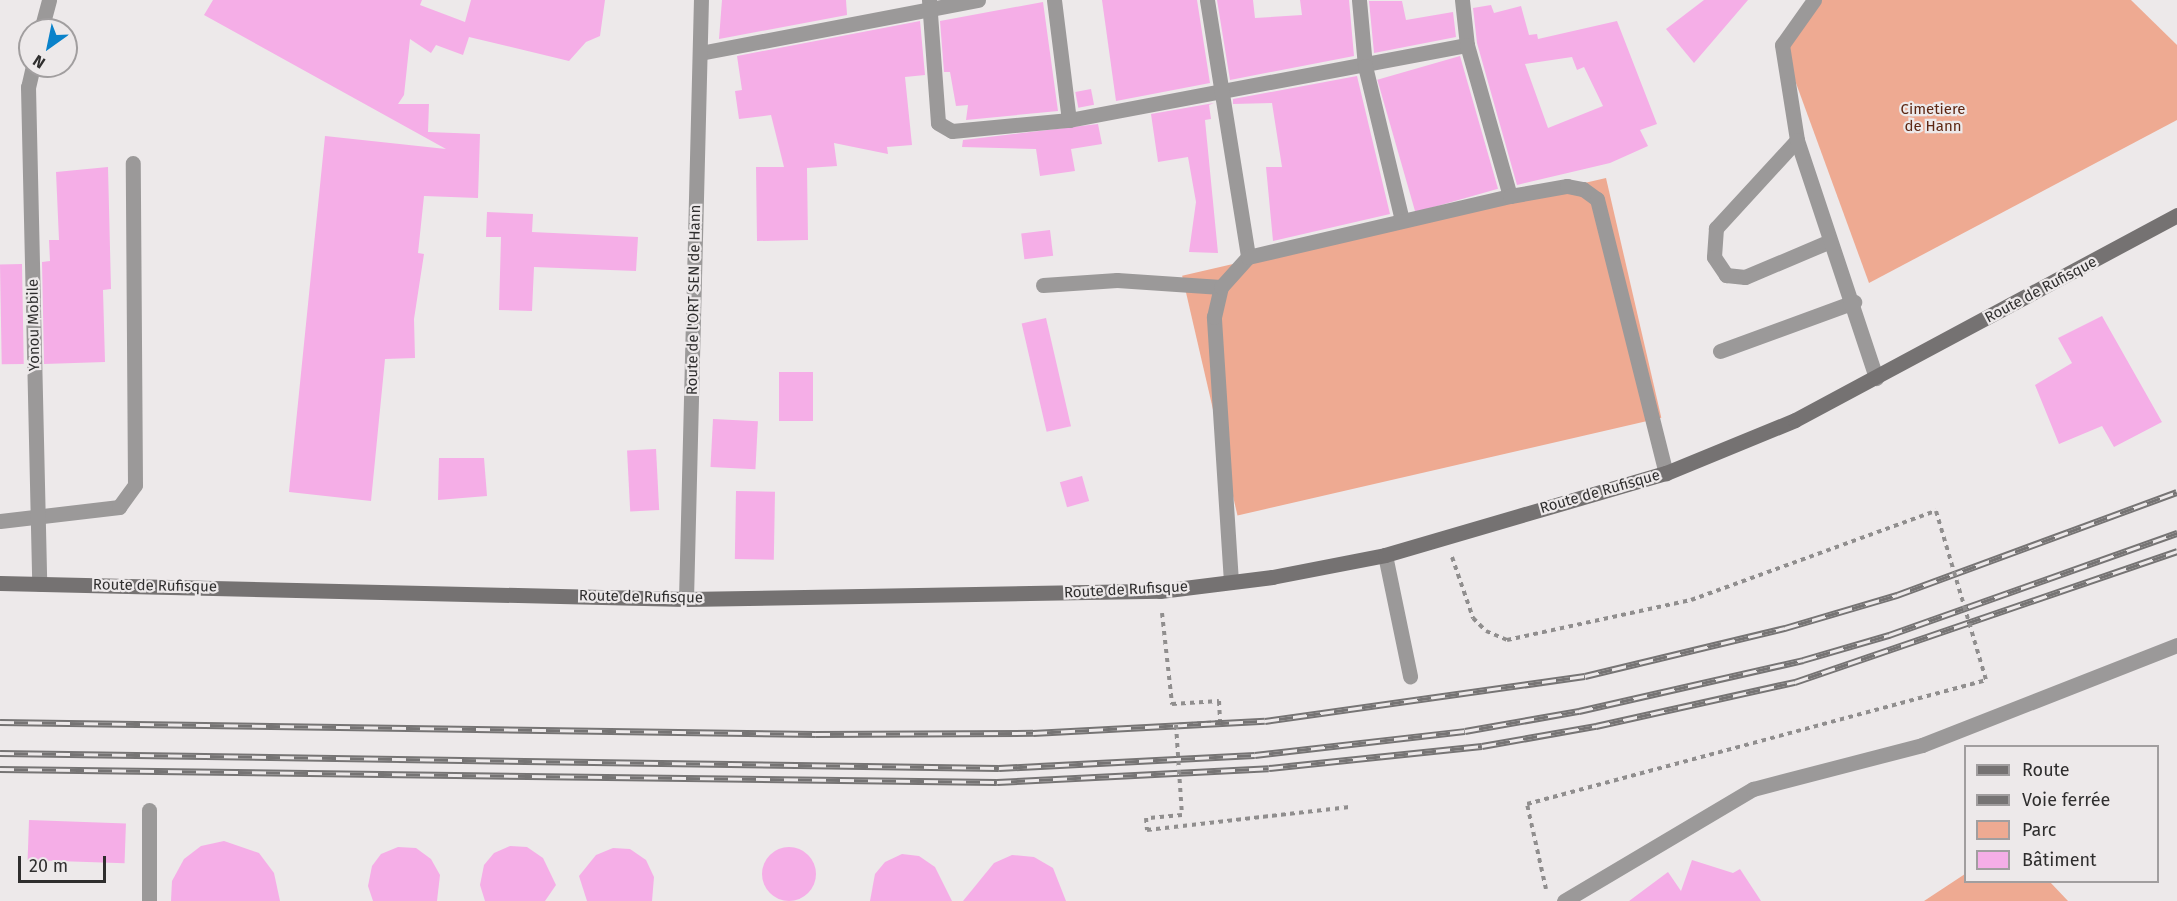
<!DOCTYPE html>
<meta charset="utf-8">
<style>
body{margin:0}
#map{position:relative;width:2177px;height:901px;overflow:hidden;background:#ede9ea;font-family:"Fira Sans",sans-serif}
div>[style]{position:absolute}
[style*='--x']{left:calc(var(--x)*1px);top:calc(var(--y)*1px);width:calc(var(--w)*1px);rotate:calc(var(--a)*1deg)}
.green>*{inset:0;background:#eeaa92;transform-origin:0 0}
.building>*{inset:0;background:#f5aee7;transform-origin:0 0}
.round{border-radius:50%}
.path>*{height:4px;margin-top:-2px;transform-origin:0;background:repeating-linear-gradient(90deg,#908e8e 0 4.5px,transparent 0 9px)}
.lane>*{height:15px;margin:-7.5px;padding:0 7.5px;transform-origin:7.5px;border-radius:7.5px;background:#9b9999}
.street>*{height:15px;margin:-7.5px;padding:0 7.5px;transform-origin:7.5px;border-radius:7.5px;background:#9b9999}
.secondary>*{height:15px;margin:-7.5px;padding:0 7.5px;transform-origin:7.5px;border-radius:7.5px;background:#757272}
.rail>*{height:7px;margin-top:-3.5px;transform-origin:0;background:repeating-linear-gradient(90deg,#ede9ea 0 14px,#767474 0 28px);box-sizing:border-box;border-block:2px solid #767474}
.path-bridge>*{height:4px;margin-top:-2px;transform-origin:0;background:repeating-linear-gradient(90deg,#908e8e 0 4.5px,transparent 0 9px)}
span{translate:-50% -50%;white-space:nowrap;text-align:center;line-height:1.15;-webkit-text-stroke:4.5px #ede9ea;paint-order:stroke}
.park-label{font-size:15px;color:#5d2713}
.street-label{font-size:15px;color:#2f2e2e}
.legend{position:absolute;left:1964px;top:745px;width:195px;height:138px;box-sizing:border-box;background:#ede9ea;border:2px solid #a19e9f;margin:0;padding:8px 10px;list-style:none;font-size:18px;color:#2f2e2e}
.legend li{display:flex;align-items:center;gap:12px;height:30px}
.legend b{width:30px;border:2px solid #a19e9f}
.north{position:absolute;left:18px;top:18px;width:60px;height:60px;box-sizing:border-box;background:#ede9ea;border:2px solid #a19e9f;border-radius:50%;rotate:213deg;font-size:16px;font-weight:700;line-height:24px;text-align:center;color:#2f2e2e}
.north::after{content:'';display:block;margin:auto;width:21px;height:27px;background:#0a82ca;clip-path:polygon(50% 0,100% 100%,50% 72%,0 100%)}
.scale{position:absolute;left:18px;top:856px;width:88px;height:27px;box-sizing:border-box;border:3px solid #2f2e2e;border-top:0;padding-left:8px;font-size:18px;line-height:21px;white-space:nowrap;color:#2f2e2e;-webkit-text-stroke:4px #ede9ea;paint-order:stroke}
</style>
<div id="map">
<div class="green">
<i style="clip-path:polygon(1821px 0,2131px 0,2177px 45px,2177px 120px,1869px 283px,1785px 53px)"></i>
<i style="left:1606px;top:178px;width:246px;height:435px;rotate:77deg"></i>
<i style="clip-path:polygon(1965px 874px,1966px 882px,2050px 882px,2068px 901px,1924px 901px)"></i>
</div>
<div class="building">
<i style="clip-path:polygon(213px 0,422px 0,420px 5px,465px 22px,471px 0,605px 0,600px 36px,586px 42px,569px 61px,469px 37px,463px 55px,436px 45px,431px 53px,410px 39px,404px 95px,398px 104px,429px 104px,428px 132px,480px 134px,478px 198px,424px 196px,418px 253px,424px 254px,414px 319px,415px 358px,385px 359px,371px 501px,289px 492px,325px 136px,446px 149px,204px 15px)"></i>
<i style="clip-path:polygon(722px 0,846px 0,847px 15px,719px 39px)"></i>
<i style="clip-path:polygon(1102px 0,1197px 0,1210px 83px,1116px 101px)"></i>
<i style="clip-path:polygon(1217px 0,1253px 0,1255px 18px,1302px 15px,1300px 0,1349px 0,1354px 56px,1230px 80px)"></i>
<i style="clip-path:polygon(1704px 0,1748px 0,1694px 63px,1666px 29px)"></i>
<i style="clip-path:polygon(1369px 1px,1402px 1px,1406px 20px,1453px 12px,1456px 37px,1374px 53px)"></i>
<i style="clip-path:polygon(1043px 2px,1058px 111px,966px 120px,968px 105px,956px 106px,950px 72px,944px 72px,940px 21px)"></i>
<i style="clip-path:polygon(evenodd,1491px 5px,1494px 13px,1521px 6px,1529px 35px,1537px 34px,1538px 39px,1617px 21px,1657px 124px,1640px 130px,1648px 146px,1610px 163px,1517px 185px,1477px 43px,1473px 8px,1491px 5px,1572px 57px,1577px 70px,1584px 67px,1603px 106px,1548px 128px,1525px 64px,1572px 57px)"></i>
<i style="clip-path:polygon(920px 21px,925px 75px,905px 77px,912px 145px,887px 147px,888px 154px,834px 143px,837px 166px,807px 168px,808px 240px,757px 241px,756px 167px,784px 167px,771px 115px,739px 119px,735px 91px,742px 90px,737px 56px)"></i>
<i style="left:1460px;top:56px;width:138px;height:86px;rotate:74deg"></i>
<i style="clip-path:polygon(1357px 76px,1390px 214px,1273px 241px,1266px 167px,1282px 167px,1272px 103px,1233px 104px,1233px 99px)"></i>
<i style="left:1091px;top:89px;width:16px;height:16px;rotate:79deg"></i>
<i style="clip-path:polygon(1214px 103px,1209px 105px,1211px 119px,1205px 120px,1218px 253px,1189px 252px,1196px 202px,1188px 157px,1158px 162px,1151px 114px)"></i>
<i style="clip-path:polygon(1098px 124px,1102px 144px,1071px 149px,1075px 171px,1040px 176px,1036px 149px,962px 147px,963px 140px)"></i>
<i style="clip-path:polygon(108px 167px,111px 289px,103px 290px,105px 362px,44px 364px,42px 262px,50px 261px,49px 240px,59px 240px,56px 172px)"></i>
<i style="clip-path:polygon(487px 212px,533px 214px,532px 232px,638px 237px,636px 271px,534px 267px,532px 311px,499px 310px,501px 237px,486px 237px)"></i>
<i style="left:1050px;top:230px;width:26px;height:29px;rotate:83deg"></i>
<i style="left:22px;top:264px;width:100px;height:22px;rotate:89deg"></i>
<i style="clip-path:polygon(2102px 316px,2162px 422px,2114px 447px,2102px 426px,2059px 444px,2035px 385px,2072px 363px,2058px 338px)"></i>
<i style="left:1046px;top:318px;width:111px;height:25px;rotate:77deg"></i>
<i style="left:779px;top:372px;width:34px;height:49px"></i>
<i style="left:713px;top:419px;width:45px;height:48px;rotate:3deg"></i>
<i style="left:656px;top:449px;width:61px;height:29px;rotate:87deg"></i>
<i style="clip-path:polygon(439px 458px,484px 458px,487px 496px,438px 500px)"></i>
<i style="left:1082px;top:476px;width:26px;height:23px;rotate:74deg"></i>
<i style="left:736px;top:491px;width:39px;height:68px;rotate:1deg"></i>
<i style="left:29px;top:820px;width:97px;height:40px;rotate:2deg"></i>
<i style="clip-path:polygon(224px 841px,259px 853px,274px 873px,280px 901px,171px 901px,172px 881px,184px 859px,201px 846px)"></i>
<i style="clip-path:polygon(510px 846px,527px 847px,543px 858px,556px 885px,545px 901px,485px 901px,480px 885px,484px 865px,494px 853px)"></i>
<i class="round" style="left:762px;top:847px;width:54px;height:54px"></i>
<i style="clip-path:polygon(398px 847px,416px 848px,431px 859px,440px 875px,437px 901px,373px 901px,368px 886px,372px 866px,381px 854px)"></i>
<i style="clip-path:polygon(613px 848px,630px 849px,646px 860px,654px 877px,652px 901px,587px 901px,579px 876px,596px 855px)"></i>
<i style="clip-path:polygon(902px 854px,919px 856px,935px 867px,952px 901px,870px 901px,875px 874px,885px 862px)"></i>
<i style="clip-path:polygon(1012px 855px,1034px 857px,1053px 868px,1066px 901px,963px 901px,994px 863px)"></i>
<i style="clip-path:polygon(1692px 860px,1733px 873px,1740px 869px,1761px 901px,1629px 901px,1668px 872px,1681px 891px)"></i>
</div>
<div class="path">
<i style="--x:1452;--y:557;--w:65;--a:71"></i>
<i style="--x:1473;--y:618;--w:18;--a:45"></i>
<i style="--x:1486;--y:631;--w:23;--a:23"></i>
<i style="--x:1507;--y:640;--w:188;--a:-12.3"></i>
<i style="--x:1691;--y:600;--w:261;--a:-20"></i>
<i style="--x:1162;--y:613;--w:92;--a:83.7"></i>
<i style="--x:1172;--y:704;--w:47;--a:-3.7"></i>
<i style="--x:1219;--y:701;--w:21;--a:87"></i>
<i style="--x:1220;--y:722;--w:44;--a:176.1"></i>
<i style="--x:1182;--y:815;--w:36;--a:175"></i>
<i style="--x:1146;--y:818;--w:12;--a:85"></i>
<i style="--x:1147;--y:830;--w:204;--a:-6.5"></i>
<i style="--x:1546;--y:889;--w:87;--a:-102.6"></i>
<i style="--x:1527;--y:804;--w:475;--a:-15.1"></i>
</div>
<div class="lane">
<i style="--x:1797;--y:140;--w:120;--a:132.6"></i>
<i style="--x:1716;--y:228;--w:29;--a:94"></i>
<i style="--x:1714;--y:257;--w:22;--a:56"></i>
<i style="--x:1726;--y:275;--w:19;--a:6"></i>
<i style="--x:1745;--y:277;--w:90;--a:-22.9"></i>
<i style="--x:1043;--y:285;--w:74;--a:-3.9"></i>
<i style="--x:1117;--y:280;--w:104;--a:3.9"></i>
<i style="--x:1720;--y:351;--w:143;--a:-20.1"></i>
<i style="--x:0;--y:521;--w:120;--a:-6.7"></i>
<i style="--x:119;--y:507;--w:27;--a:-54"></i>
<i style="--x:135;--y:485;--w:322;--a:-90.4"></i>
<i style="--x:149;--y:901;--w:91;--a:-90"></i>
</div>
<div class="street">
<i style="--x:929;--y:0;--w:123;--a:85.8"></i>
<i style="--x:938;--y:123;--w:16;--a:30"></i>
<i style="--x:952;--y:131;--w:118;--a:-5.4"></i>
<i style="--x:1069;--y:120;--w:405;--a:-10.7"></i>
<i style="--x:1054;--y:0;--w:121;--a:82.9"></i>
<i style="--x:1207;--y:0;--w:260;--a:80.9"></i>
<i style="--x:1359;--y:0;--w:66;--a:84.8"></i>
<i style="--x:1365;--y:66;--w:158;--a:76.5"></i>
<i style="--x:1462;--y:0;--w:45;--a:83.7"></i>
<i style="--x:1467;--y:45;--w:157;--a:74.1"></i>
<i style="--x:1814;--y:0;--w:55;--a:125.4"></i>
<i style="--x:1782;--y:45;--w:96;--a:81"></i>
<i style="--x:1797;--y:140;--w:251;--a:71.6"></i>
<i style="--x:41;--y:30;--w:31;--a:-75"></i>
<i style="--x:700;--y:53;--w:283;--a:-10.8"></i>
<i style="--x:33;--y:66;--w:22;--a:103"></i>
<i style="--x:28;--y:87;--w:497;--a:88.7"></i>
<i style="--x:1385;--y:555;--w:124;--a:78.3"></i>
<i style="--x:1231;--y:582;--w:266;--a:-93.7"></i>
<i style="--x:1214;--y:317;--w:31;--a:-77"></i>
<i style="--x:1221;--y:287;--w:40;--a:-48"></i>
<i style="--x:1248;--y:257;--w:269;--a:-13.1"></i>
<i style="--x:1510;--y:196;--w:58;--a:-10"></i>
<i style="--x:1567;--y:186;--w:16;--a:11"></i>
<i style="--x:1583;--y:189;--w:17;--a:36"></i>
<i style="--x:1597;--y:199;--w:283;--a:75.9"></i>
<i style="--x:686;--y:599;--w:599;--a:-88.57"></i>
<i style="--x:1564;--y:901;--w:220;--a:-30.7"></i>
<i style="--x:1753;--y:789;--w:175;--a:-14.6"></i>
<i style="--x:1922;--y:745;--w:274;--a:-21.4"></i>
</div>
<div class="secondary">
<i style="--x:0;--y:583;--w:686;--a:1.34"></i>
<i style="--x:686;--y:599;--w:474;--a:-1"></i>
<i style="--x:1160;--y:591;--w:113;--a:-7.1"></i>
<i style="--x:1272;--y:577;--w:115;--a:-11"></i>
<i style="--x:1385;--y:555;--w:293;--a:-16.3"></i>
<i style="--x:1666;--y:473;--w:139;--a:-22.3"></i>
<i style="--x:1795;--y:420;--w:434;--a:-28.2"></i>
</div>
<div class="rail">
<i style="--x:0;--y:722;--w:816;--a:0.84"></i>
<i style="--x:816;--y:734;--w:217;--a:-0.3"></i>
<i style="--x:1033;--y:733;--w:232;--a:-3"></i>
<i style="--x:1265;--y:721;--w:323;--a:-8"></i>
<i style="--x:1585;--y:676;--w:206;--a:-13.5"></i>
<i style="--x:1785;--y:628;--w:117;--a:-16.4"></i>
<i style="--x:1897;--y:595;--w:298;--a:-20.2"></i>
<i style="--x:0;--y:753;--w:999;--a:0.86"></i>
<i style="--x:999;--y:768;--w:256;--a:-2.9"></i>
<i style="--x:1255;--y:755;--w:211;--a:-6.5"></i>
<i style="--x:1465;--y:731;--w:116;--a:-10"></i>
<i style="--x:1579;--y:711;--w:230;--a:-12.8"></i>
<i style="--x:1803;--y:660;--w:90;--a:-16.2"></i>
<i style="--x:1889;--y:635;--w:306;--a:-19.5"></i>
<i style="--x:0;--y:769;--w:997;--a:0.75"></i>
<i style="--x:997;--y:782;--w:272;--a:-2.9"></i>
<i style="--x:1269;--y:768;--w:214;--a:-5.9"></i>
<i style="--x:1482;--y:746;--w:116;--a:-10"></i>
<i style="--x:1596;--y:726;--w:204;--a:-12.5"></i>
<i style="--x:1795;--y:682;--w:404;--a:-18.9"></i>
</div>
<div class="path-bridge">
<i style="--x:1936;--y:511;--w:176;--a:73.5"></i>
<i style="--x:1176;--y:725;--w:90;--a:86.2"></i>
</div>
<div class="park-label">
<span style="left:1933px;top:118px">Cimetiere<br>de Hann</span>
</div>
<div class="street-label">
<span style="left:2041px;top:290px;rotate:-28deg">Route de Rufisque</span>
<span style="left:694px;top:300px;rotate:-89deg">Route de l'ORT SEN de Hann</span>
<span style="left:34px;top:325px;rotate:-91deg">Yonou Mobile</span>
<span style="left:1600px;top:492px;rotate:-16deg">Route de Rufisque</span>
<span style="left:155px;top:586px;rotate:1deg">Route de Rufisque</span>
<span style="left:1126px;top:590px;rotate:-3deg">Route de Rufisque</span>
<span style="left:641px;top:597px;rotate:1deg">Route de Rufisque</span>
</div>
<ul class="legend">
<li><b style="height:8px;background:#757272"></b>Route</li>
<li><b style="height:8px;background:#767474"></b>Voie ferrée</li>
<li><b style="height:16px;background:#eeaa92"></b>Parc</li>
<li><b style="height:16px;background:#f5aee7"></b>Bâtiment</li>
</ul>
<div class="north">N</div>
<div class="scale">20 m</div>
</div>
